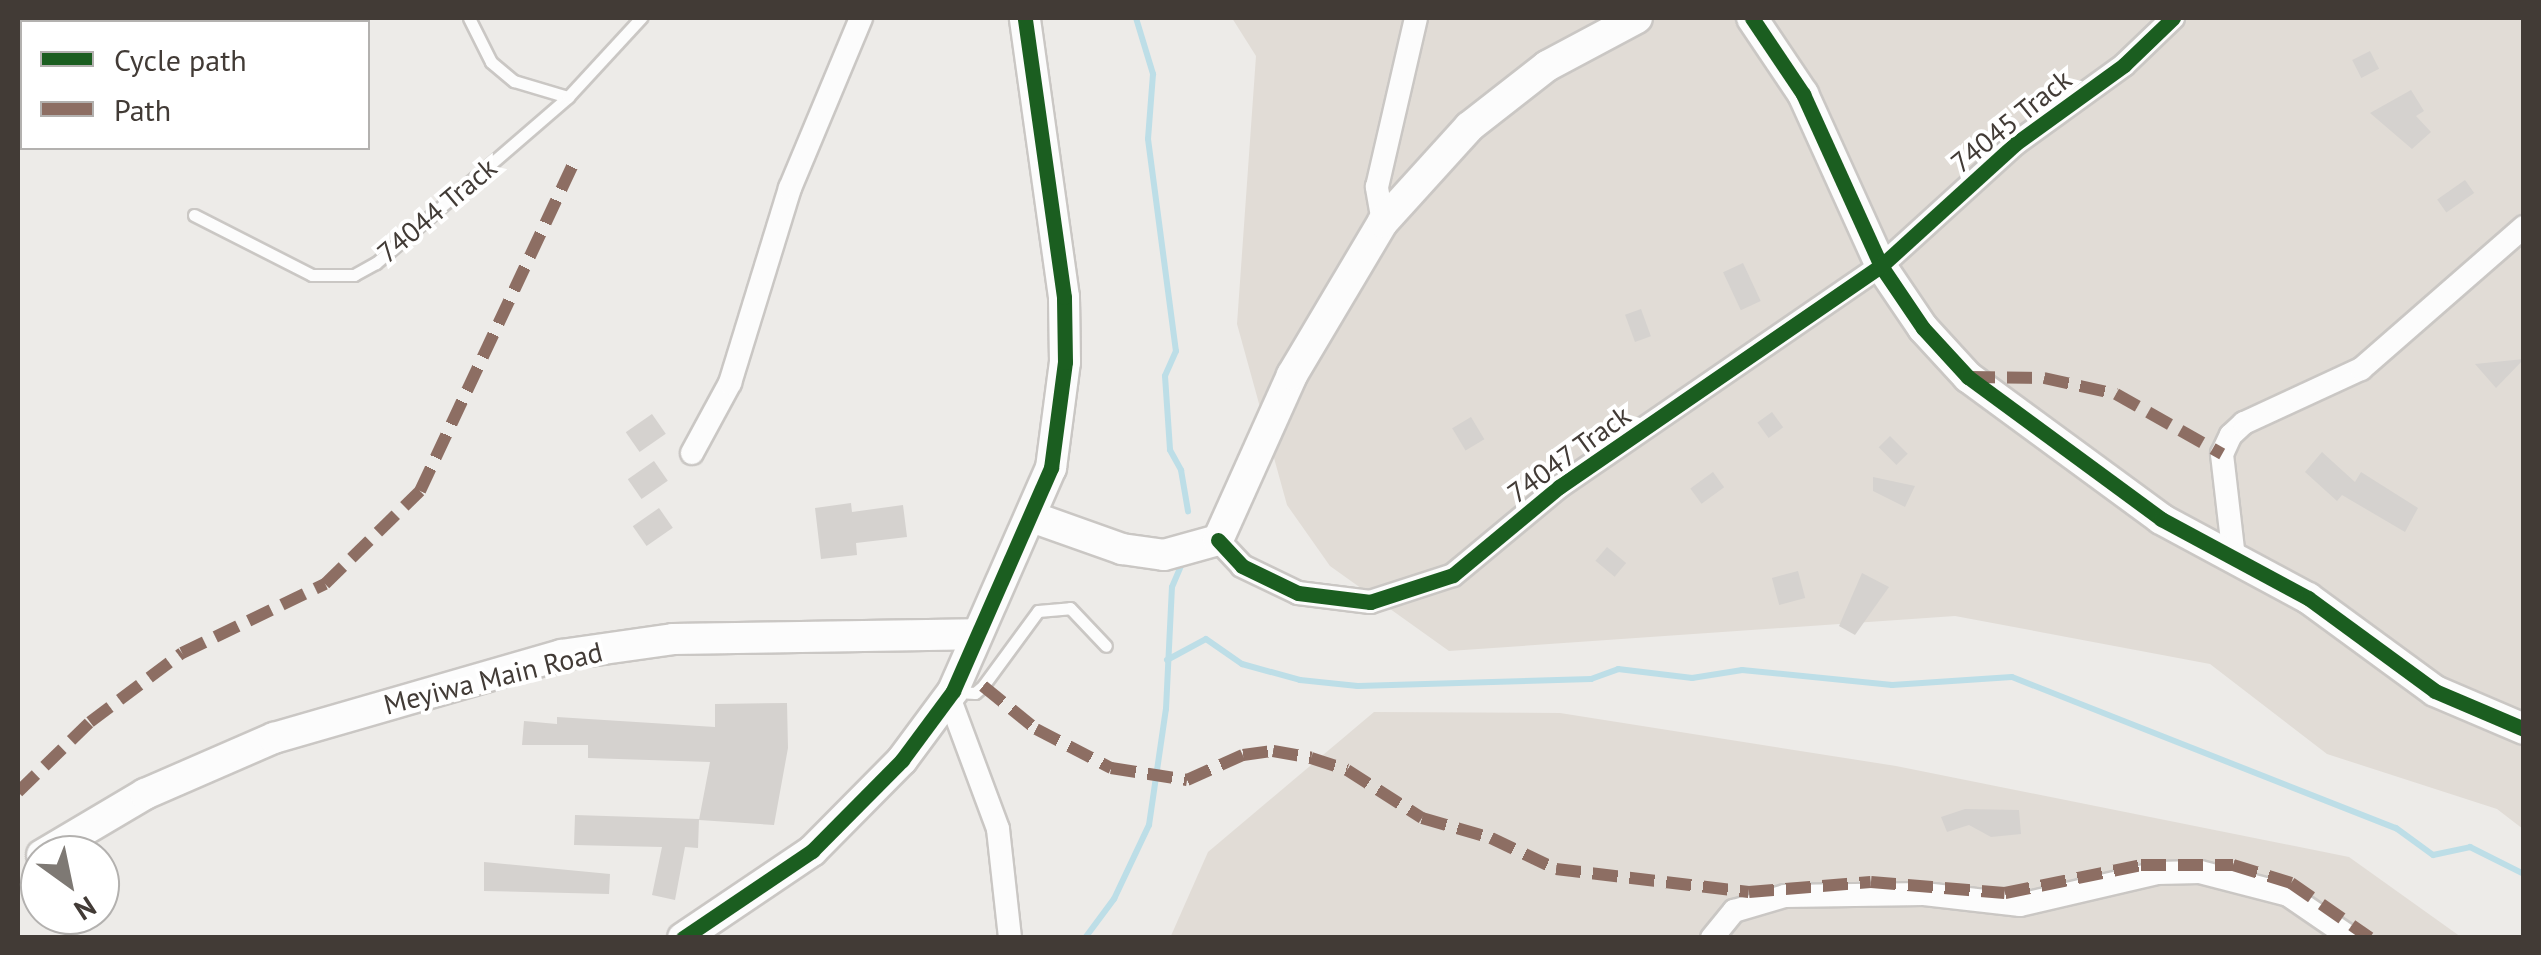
<!DOCTYPE html>
<style>
body{margin:0}
#map{position:relative;width:2541px;height:955px;overflow:hidden;background:#edebe8;font-family:"PT Sans",sans-serif}
div>[style]{position:absolute}
[style*='--x']{left:calc(var(--x)*1px);top:calc(var(--y)*1px);width:calc(var(--w)*1px);rotate:calc(var(--a)*1deg)}
.residential>*{inset:0;background:#e1dcd6}
.stream>*{height:6px;margin:-3px;padding:0 3px;transform-origin:3px;border-radius:3px;background:#bddee7}
.building>*{inset:0;background:#d5d2cf;transform-origin:0 0}
.roads{filter:drop-shadow(2px 0 #cac7c4) drop-shadow(-2px 0 #cac7c4) drop-shadow(0 2px #cac7c4) drop-shadow(0 -2px #cac7c4)}
.service>*{height:11px;margin:-5.5px;padding:0 5.5px;transform-origin:5.5px;border-radius:5.5px;background:#fcfcfc}
.minor>*{height:22px;margin:-11px;padding:0 11px;transform-origin:11px;border-radius:11px;background:#fcfcfc}
.tertiary>*{height:30px;margin:-15px;padding:0 15px;transform-origin:15px;border-radius:15px;background:#fcfcfc}
.quiet>*{height:12px;margin-top:-6px;transform-origin:0;background:repeating-linear-gradient(90deg,#8d6e63 0 25px,transparent 0 37px)}
.cycleway>*{height:15px;margin:-7.5px;padding:0 7.5px;transform-origin:7.5px;border-radius:7.5px;background:#1b5e20}
span{translate:-50% -50%;white-space:nowrap;text-align:center;line-height:1.15;-webkit-text-stroke:8px #fff;paint-order:stroke}
.street-label{font-size:28px;color:#423b36}
.frame{position:absolute;inset:0;border:20px solid #423b36;pointer-events:none}
.legend{position:absolute;left:20px;top:20px;width:350px;height:130px;box-sizing:border-box;background:#fff;border:2px solid #b3b1af;margin:0;padding:12px 18px;list-style:none;font-size:30px;color:#423b36}
.legend li{display:flex;align-items:center;gap:20px;height:50px}
.legend b{width:50px;border:2px solid #b3b1af}
.north{position:absolute;left:20px;top:835px;width:100px;height:100px;box-sizing:border-box;background:#fff;border:2px solid #b3b1af;border-radius:50%;rotate:147deg;font-size:28px;font-weight:700;line-height:40px;text-align:center;color:#423b36}
.north::after{content:'';display:block;margin:auto;width:35px;height:45px;background:#7e7974;clip-path:polygon(50% 0,100% 100%,50% 72%,0 100%)}
</style>
<div id="map">
<div class="residential">
<i style="clip-path:polygon(1232px 18px,2523px 18px,2523px 829px,2497px 809px,2327px 754px,2210px 664px,1955px 616px,1449px 651px,1330px 566px,1287px 505px,1237px 324px,1256px 56px)"></i>
<i style="clip-path:polygon(1374px 712px,1560px 713px,1896px 766px,2349px 857px,2461px 937px,1170px 938px,1208px 852px)"></i>
</div>
<div class="stream">
<i style="--x:1136;--y:18;--w:59;--a:73.1"></i>
<i style="--x:1153;--y:74;--w:65;--a:94.4"></i>
<i style="--x:1148;--y:139;--w:214;--a:82.5"></i>
<i style="--x:1176;--y:351;--w:27;--a:114"></i>
<i style="--x:1165;--y:376;--w:74;--a:86.1"></i>
<i style="--x:1170;--y:450;--w:23;--a:61"></i>
<i style="--x:1181;--y:470;--w:42;--a:80.3"></i>
<i style="--x:1167;--y:660;--w:44;--a:-28.3"></i>
<i style="--x:1206;--y:639;--w:44;--a:34.8"></i>
<i style="--x:1242;--y:664;--w:60;--a:15.4"></i>
<i style="--x:1300;--y:680;--w:58;--a:5.9"></i>
<i style="--x:1358;--y:686;--w:233;--a:-1.7"></i>
<i style="--x:1591;--y:679;--w:29;--a:-20"></i>
<i style="--x:1618;--y:669;--w:75;--a:6.9"></i>
<i style="--x:1692;--y:678;--w:51;--a:-9.1"></i>
<i style="--x:1742;--y:670;--w:151;--a:5.7"></i>
<i style="--x:1892;--y:685;--w:120;--a:-3.8"></i>
<i style="--x:2012;--y:677;--w:413;--a:21.5"></i>
<i style="--x:2396;--y:828;--w:46;--a:36.1"></i>
<i style="--x:2433;--y:855;--w:38;--a:-12"></i>
<i style="--x:2470;--y:847;--w:60;--a:26.6"></i>
<i style="--x:1085;--y:938;--w:49;--a:-53.4"></i>
<i style="--x:1114;--y:899;--w:82;--a:-64.7"></i>
<i style="--x:1149;--y:825;--w:117;--a:-81.7"></i>
<i style="--x:1166;--y:709;--w:122;--a:-87.2"></i>
<i style="--x:1172;--y:587;--w:26;--a:-67"></i>
</div>
<div class="building">
<i style="left:2370px;top:51px;width:20px;height:20px;rotate:63deg"></i>
<i style="clip-path:polygon(2411px 90px,2424px 111px,2416px 116px,2431px 132px,2412px 149px,2370px 113px)"></i>
<i style="left:2465px;top:180px;width:16px;height:34px;rotate:55deg"></i>
<i style="left:1743px;top:263px;width:42px;height:22px;rotate:65deg"></i>
<i style="left:1641px;top:309px;width:29px;height:17px;rotate:70deg"></i>
<i style="clip-path:polygon(2524px 359px,2496px 388px,2475px 364px)"></i>
<i style="left:1772px;top:412px;width:19px;height:18px;rotate:54deg"></i>
<i style="left:652px;top:414px;width:24px;height:32px;rotate:55deg"></i>
<i style="left:1471px;top:417px;width:26px;height:22px;rotate:59deg"></i>
<i style="left:1890px;top:436px;width:25px;height:16px;rotate:45deg"></i>
<i style="clip-path:polygon(2322px 452px,2355px 482px,2361px 472px,2418px 508px,2405px 532px,2342px 495px,2337px 501px,2305px 472px)"></i>
<i style="left:654px;top:461px;width:24px;height:32px;rotate:55deg"></i>
<i style="left:1713px;top:472px;width:19px;height:28px;rotate:54deg"></i>
<i style="clip-path:polygon(1873px 477px,1915px 486px,1905px 507px,1873px 491px)"></i>
<i style="clip-path:polygon(851px 503px,852px 512px,903px 505px,907px 537px,856px 543px,857px 555px,821px 559px,815px 508px)"></i>
<i style="left:659px;top:508px;width:24px;height:32px;rotate:55deg"></i>
<i style="left:1607px;top:547px;width:25px;height:18px;rotate:40deg"></i>
<i style="left:1798px;top:571px;width:28px;height:27px;rotate:75deg"></i>
<i style="clip-path:polygon(1862px 573px,1889px 587px,1855px 635px,1839px 626px)"></i>
<i style="clip-path:polygon(787px 703px,788px 748px,774px 825px,699px 820px,710px 762px,588px 758px,588px 745px,522px 745px,524px 721px,557px 724px,557px 717px,715px 727px,715px 704px)"></i>
<i style="clip-path:polygon(1965px 809px,2019px 810px,2021px 834px,1991px 837px,1969px 825px,1947px 832px,1941px 817px)"></i>
<i style="clip-path:polygon(575px 815px,699px 819px,698px 848px,685px 847px,675px 900px,652px 895px,662px 847px,574px 845px)"></i>
<i style="clip-path:polygon(484px 862px,610px 874px,609px 894px,484px 891px)"></i>
</div>
<div class="roads">
<div class="service">
<i style="--x:469;--y:18;--w:49;--a:63.4"></i>
<i style="--x:491;--y:62;--w:30;--a:40"></i>
<i style="--x:514;--y:81;--w:56;--a:16.5"></i>
<i style="--x:194;--y:215;--w:132;--a:27"></i>
<i style="--x:312;--y:275;--w:42;--a:0"></i>
<i style="--x:354;--y:275;--w:25;--a:-29"></i>
<i style="--x:376;--y:263;--w:254;--a:-40.8"></i>
<i style="--x:568;--y:97;--w:108;--a:-47.3"></i>
<i style="--x:957;--y:692;--w:18;--a:3"></i>
<i style="--x:975;--y:693;--w:11;--a:-41"></i>
<i style="--x:983;--y:686;--w:93;--a:-53.7"></i>
<i style="--x:1038;--y:611;--w:32;--a:-5"></i>
<i style="--x:1070;--y:608;--w:52;--a:46.5"></i>
</div>
<div class="minor">
<i style="--x:1383;--y:222;--w:36;--a:-100"></i>
<i style="--x:1377;--y:187;--w:173;--a:-77"></i>
<i style="--x:692;--y:453;--w:80;--a:-61.5"></i>
<i style="--x:730;--y:383;--w:204;--a:-72.9"></i>
<i style="--x:790;--y:188;--w:184;--a:-67.3"></i>
<i style="--x:1218;--y:540;--w:35;--a:47"></i>
<i style="--x:1242;--y:566;--w:62;--a:25.7"></i>
<i style="--x:1298;--y:593;--w:73;--a:7.1"></i>
<i style="--x:1370;--y:602;--w:87;--a:-18"></i>
<i style="--x:1453;--y:575;--w:138;--a:-39.7"></i>
<i style="--x:1559;--y:487;--w:391;--a:-34.5"></i>
<i style="--x:1881;--y:266;--w:181;--a:-42.3"></i>
<i style="--x:2015;--y:144;--w:135;--a:-35.9"></i>
<i style="--x:2124;--y:65;--w:68;--a:-43.8"></i>
<i style="--x:2234;--y:558;--w:105;--a:-96.6"></i>
<i style="--x:2222;--y:454;--w:21;--a:-65"></i>
<i style="--x:2231;--y:435;--w:18;--a:-43"></i>
<i style="--x:2244;--y:423;--w:129;--a:-24.8"></i>
<i style="--x:2361;--y:369;--w:216;--a:-41.1"></i>
<i style="--x:949;--y:697;--w:141;--a:69.6"></i>
<i style="--x:998;--y:829;--w:110;--a:83.7"></i>
<i style="--x:1712;--y:938;--w:35;--a:-51"></i>
<i style="--x:1734;--y:911;--w:53;--a:-16.4"></i>
<i style="--x:1785;--y:896;--w:139;--a:-0.8"></i>
<i style="--x:1924;--y:894;--w:97;--a:6.5"></i>
<i style="--x:2020;--y:905;--w:141;--a:-13.1"></i>
<i style="--x:2157;--y:873;--w:43;--a:-1.3"></i>
<i style="--x:2200;--y:872;--w:91;--a:14.6"></i>
<i style="--x:2288;--y:895;--w:76;--a:34.3"></i>
</div>
<div class="tertiary">
<i style="--x:1752;--y:18;--w:92;--a:56.1"></i>
<i style="--x:1803;--y:94;--w:189;--a:65.6"></i>
<i style="--x:1881;--y:266;--w:75;--a:55.9"></i>
<i style="--x:1923;--y:328;--w:67;--a:47.4"></i>
<i style="--x:1968;--y:377;--w:240;--a:36.3"></i>
<i style="--x:2161;--y:519;--w:167;--a:28.3"></i>
<i style="--x:2308;--y:598;--w:157;--a:36.2"></i>
<i style="--x:2435;--y:691;--w:97;--a:23.1"></i>
<i style="--x:1032;--y:517;--w:96;--a:19.6"></i>
<i style="--x:1122;--y:549;--w:42;--a:8.1"></i>
<i style="--x:1164;--y:555;--w:56;--a:-15.5"></i>
<i style="--x:1218;--y:540;--w:181;--a:-65.8"></i>
<i style="--x:1292;--y:375;--w:178;--a:-59.3"></i>
<i style="--x:1383;--y:222;--w:128;--a:-47.8"></i>
<i style="--x:1469;--y:127;--w:99;--a:-38"></i>
<i style="--x:1547;--y:66;--w:102;--a:-28.1"></i>
<i style="--x:42;--y:855;--w:120;--a:-30.6"></i>
<i style="--x:145;--y:794;--w:141;--a:-23.5"></i>
<i style="--x:274;--y:738;--w:299;--a:-16.1"></i>
<i style="--x:561;--y:655;--w:113;--a:-8.1"></i>
<i style="--x:673;--y:639;--w:302;--a:-0.9"></i>
<i style="--x:683;--y:938;--w:156;--a:-34"></i>
<i style="--x:812;--y:851;--w:128;--a:-45.3"></i>
<i style="--x:902;--y:760;--w:86;--a:-53.5"></i>
<i style="--x:953;--y:691;--w:244;--a:-66.3"></i>
<i style="--x:1051;--y:468;--w:107;--a:-82.5"></i>
<i style="--x:1065;--y:362;--w:65;--a:-90.9"></i>
<i style="--x:1064;--y:297;--w:282;--a:-98"></i>
</div>
</div>
<div class="quiet">
<i style="--x:1970;--y:377;--w:74;--a:0.8"></i>
<i style="--x:2044;--y:378;--w:74;--a:12.5"></i>
<i style="--x:2116;--y:394;--w:122;--a:29.5"></i>
<i style="--x:983;--y:686;--w:68;--a:39.1"></i>
<i style="--x:1036;--y:729;--w:85;--a:27.5"></i>
<i style="--x:1111;--y:768;--w:77;--a:9"></i>
<i style="--x:1187;--y:780;--w:61;--a:-24.1"></i>
<i style="--x:1243;--y:755;--w:30;--a:-8"></i>
<i style="--x:1273;--y:751;--w:39;--a:10"></i>
<i style="--x:1311;--y:758;--w:38;--a:18"></i>
<i style="--x:1347;--y:770;--w:89;--a:32.6"></i>
<i style="--x:1422;--y:818;--w:72;--a:16.2"></i>
<i style="--x:1491;--y:838;--w:72;--a:25.5"></i>
<i style="--x:1556;--y:869;--w:194;--a:6.8"></i>
<i style="--x:1749;--y:892;--w:122;--a:-4.7"></i>
<i style="--x:1871;--y:882;--w:134;--a:4.7"></i>
<i style="--x:2005;--y:893;--w:139;--a:-11.6"></i>
<i style="--x:2141;--y:865;--w:92;--a:0"></i>
<i style="--x:2233;--y:865;--w:61;--a:17.2"></i>
<i style="--x:2291;--y:883;--w:96;--a:34.8"></i>
<i style="--x:18;--y:792;--w:100;--a:-44.2"></i>
<i style="--x:90;--y:722;--w:115;--a:-36.9"></i>
<i style="--x:182;--y:653;--w:159;--a:-25.8"></i>
<i style="--x:325;--y:584;--w:133;--a:-44.4"></i>
<i style="--x:420;--y:491;--w:359;--a:-64.9"></i>
</div>
<div class="cycleway">
<i style="--x:1752;--y:18;--w:92;--a:56.1"></i>
<i style="--x:1803;--y:94;--w:189;--a:65.6"></i>
<i style="--x:1881;--y:266;--w:75;--a:55.9"></i>
<i style="--x:1923;--y:328;--w:67;--a:47.4"></i>
<i style="--x:1968;--y:377;--w:240;--a:36.3"></i>
<i style="--x:2161;--y:519;--w:167;--a:28.3"></i>
<i style="--x:2308;--y:598;--w:157;--a:36.2"></i>
<i style="--x:2435;--y:691;--w:97;--a:23.1"></i>
<i style="--x:1218;--y:540;--w:35;--a:47"></i>
<i style="--x:1242;--y:566;--w:62;--a:25.7"></i>
<i style="--x:1298;--y:593;--w:73;--a:7.1"></i>
<i style="--x:1370;--y:602;--w:87;--a:-18"></i>
<i style="--x:1453;--y:575;--w:138;--a:-39.7"></i>
<i style="--x:1559;--y:487;--w:391;--a:-34.5"></i>
<i style="--x:1881;--y:266;--w:181;--a:-42.3"></i>
<i style="--x:2015;--y:144;--w:135;--a:-35.9"></i>
<i style="--x:2124;--y:65;--w:68;--a:-43.8"></i>
<i style="--x:683;--y:938;--w:156;--a:-34"></i>
<i style="--x:812;--y:851;--w:128;--a:-45.3"></i>
<i style="--x:902;--y:760;--w:86;--a:-53.5"></i>
<i style="--x:953;--y:691;--w:244;--a:-66.3"></i>
<i style="--x:1051;--y:468;--w:107;--a:-82.5"></i>
<i style="--x:1065;--y:362;--w:65;--a:-90.9"></i>
<i style="--x:1064;--y:297;--w:282;--a:-98"></i>
</div>
<div class="street-label">
<span style="left:2011px;top:121px;rotate:-39deg">74045 Track</span>
<span style="left:437px;top:210px;rotate:-40deg">74044 Track</span>
<span style="left:1569px;top:454px;rotate:-36deg">74047 Track</span>
<span style="left:493px;top:678px;rotate:-14deg">Meyiwa Main Road</span>
</div>
<div class="frame"></div>
<ul class="legend">
<li><b style="height:12px;background:#1b5e20"></b>Cycle path</li>
<li><b style="height:12px;background:#8d6e63"></b>Path</li>
</ul>
<div class="north">N</div>
</div>
